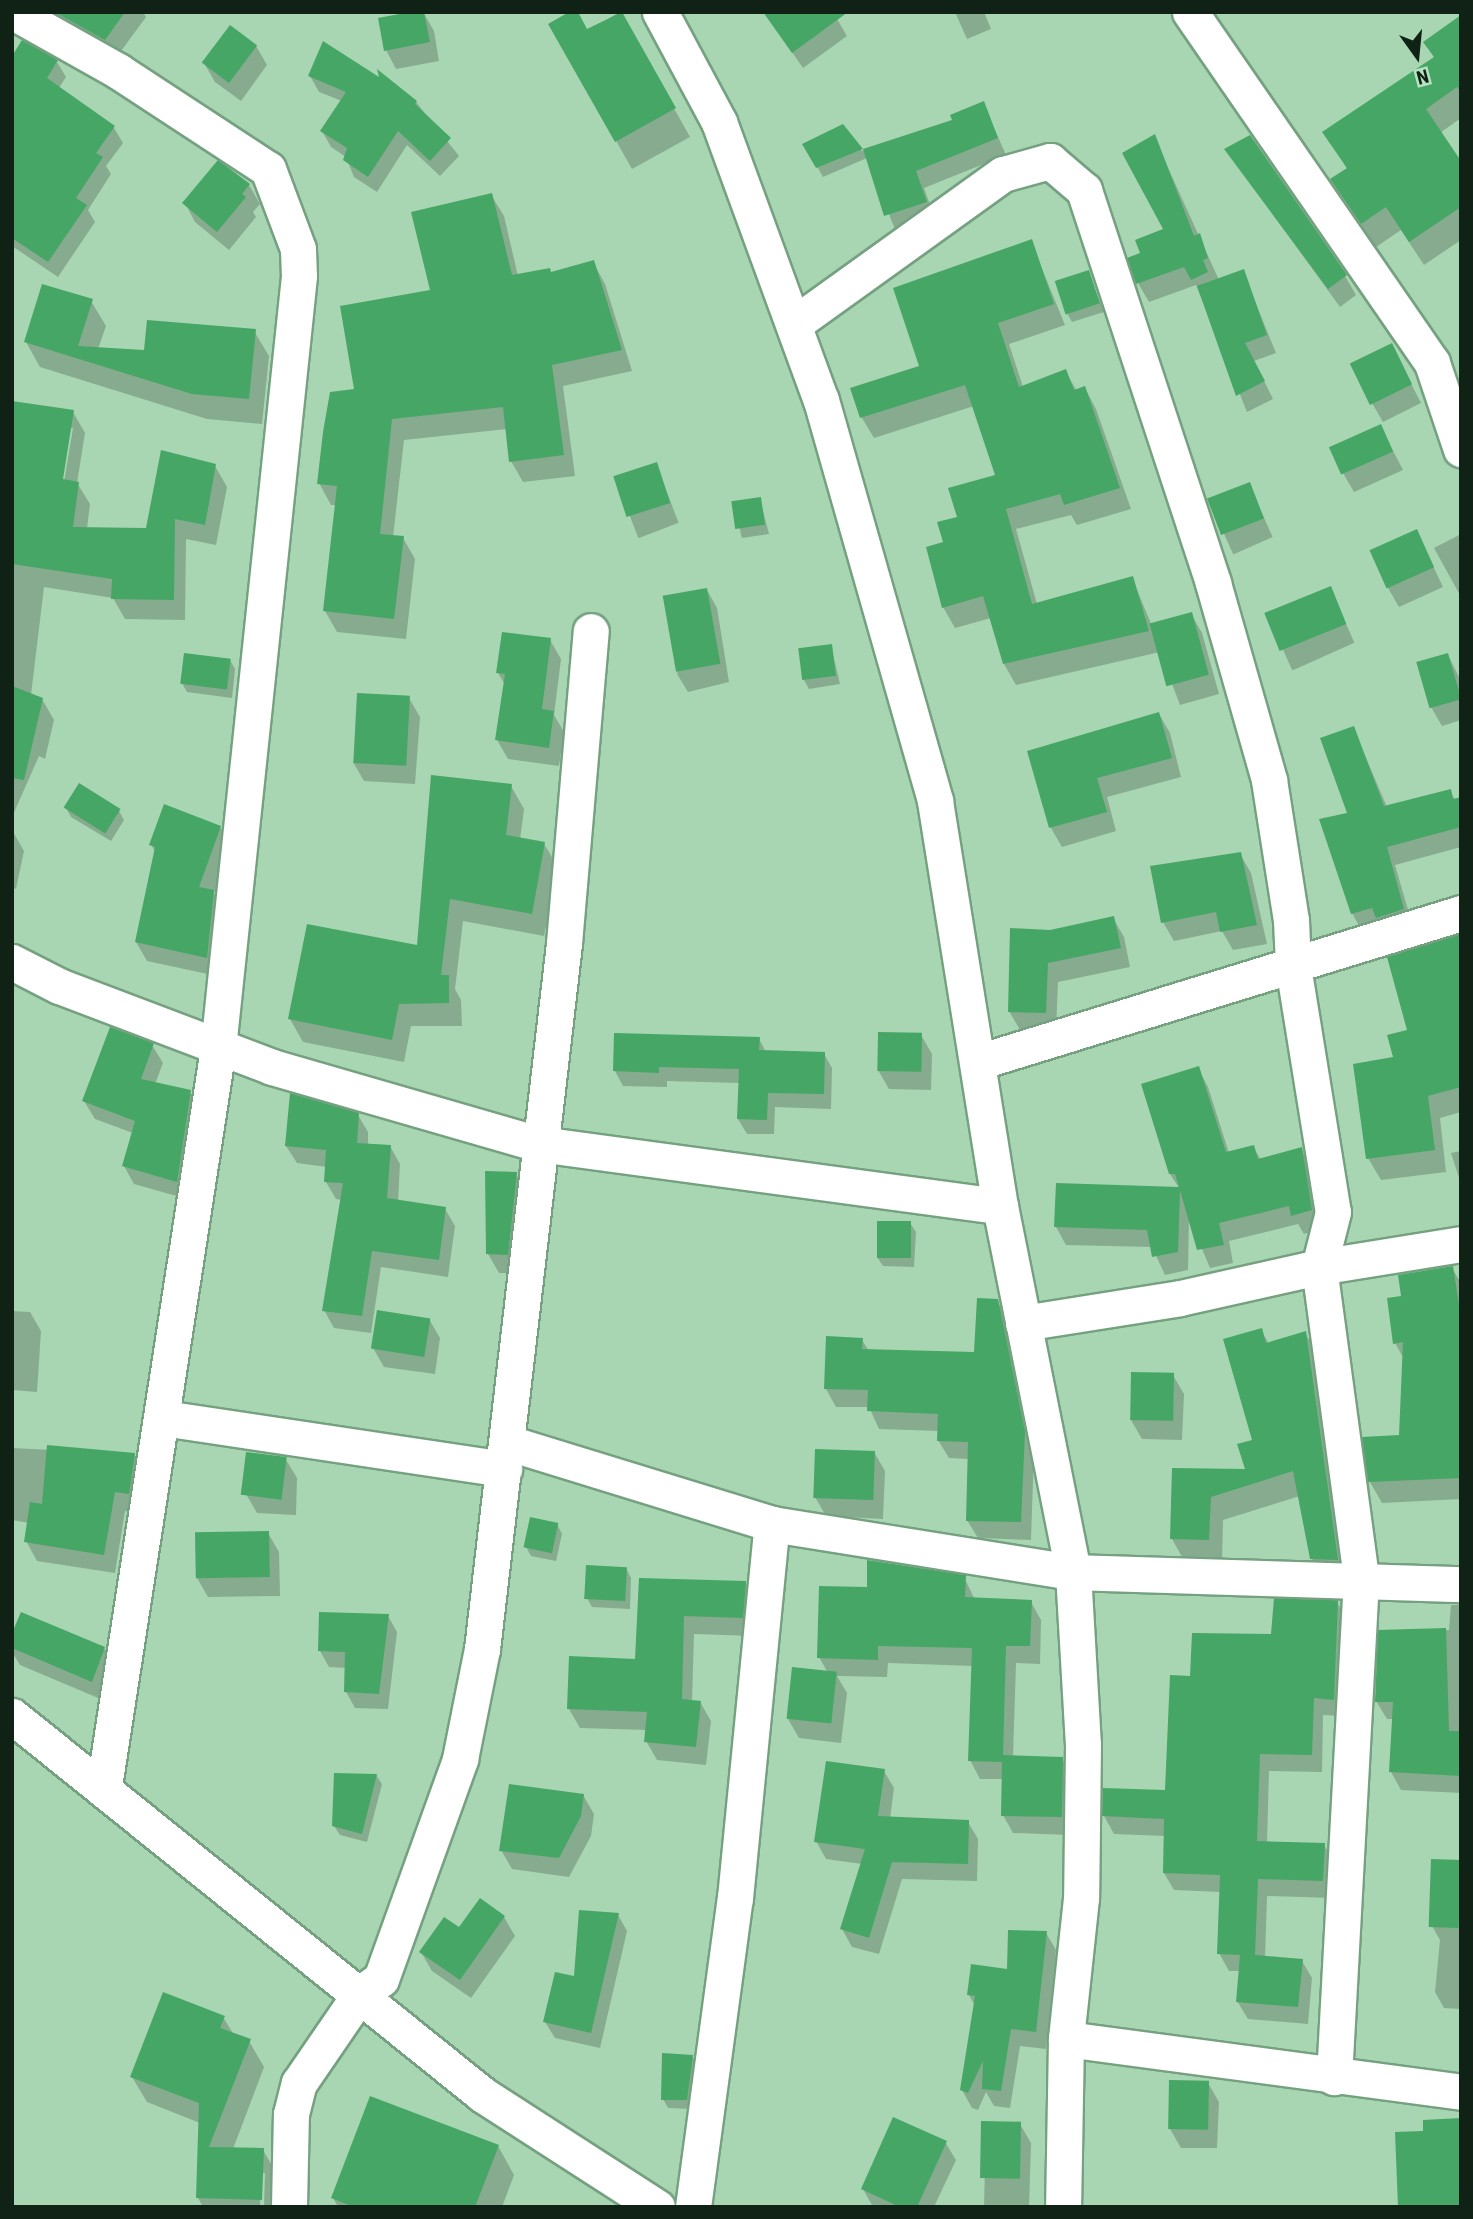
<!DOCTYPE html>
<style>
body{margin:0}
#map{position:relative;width:1473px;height:2219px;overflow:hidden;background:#a8d6b2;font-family:"Roboto Condensed",sans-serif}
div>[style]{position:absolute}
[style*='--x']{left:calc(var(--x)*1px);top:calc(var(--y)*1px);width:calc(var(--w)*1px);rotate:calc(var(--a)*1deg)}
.shadow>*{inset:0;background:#0003;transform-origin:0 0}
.building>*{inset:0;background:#46a665;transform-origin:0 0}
.roads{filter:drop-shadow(2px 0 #75a180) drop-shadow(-2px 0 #75a180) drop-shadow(0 2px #75a180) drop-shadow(0 -2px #75a180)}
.street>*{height:35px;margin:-17.5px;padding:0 17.5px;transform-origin:17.5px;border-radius:17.5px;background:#fff}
span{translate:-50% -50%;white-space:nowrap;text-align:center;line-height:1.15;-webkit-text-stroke:5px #b5e3bf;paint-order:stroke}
.frame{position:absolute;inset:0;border:14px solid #102215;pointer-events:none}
.north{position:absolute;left:1382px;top:21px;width:70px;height:70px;-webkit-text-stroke:5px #b5e3bf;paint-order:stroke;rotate:165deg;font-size:19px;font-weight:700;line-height:28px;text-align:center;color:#102215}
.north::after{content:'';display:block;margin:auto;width:24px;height:32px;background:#102215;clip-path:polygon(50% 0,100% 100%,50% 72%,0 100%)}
</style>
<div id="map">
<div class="shadow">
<i style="clip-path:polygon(51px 12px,143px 12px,146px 17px,116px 58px,60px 27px)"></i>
<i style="clip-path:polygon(423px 12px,434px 31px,439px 61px,396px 69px,386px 50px)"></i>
<i style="clip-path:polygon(620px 12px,690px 137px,632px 169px,550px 24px,587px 31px)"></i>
<i style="clip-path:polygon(764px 12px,833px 12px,847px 36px,803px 68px)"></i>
<i style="clip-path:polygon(955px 12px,984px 12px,991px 29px,967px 39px)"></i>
<i style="clip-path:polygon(1461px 17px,1461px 118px,1440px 133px,1461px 164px,1461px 240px,1424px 265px,1401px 230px,1376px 247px,1332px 180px,1347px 169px,1325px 132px,1435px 59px,1426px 43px)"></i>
<i style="clip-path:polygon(256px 46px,267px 65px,241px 101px,215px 82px,204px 63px)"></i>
<i style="clip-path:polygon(12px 59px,57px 62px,66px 77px,59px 88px,114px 128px,123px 143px,106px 166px,111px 174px,88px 210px,95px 222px,58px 277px,12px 246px)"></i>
<i style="clip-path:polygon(310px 76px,416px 102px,459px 156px,440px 176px,407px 145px,377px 192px,354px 177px,346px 157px,331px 147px,322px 131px,342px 101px,319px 92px)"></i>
<i style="clip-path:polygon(983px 103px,1006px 155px,924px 188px,935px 219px,896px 232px,867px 158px,823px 177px,805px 145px,843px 126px,862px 151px,954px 121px)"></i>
<i style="clip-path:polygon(1154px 137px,1219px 280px,1243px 272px,1276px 353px,1254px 361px,1273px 399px,1247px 412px,1196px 285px,1149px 302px,1138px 283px,1143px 254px,1166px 230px)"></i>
<i style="clip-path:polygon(1226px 150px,1345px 276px,1356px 295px,1340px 307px)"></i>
<i style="clip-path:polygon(249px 185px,260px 204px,253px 212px,256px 217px,229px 250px,195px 222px,185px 203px)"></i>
<i style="clip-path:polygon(491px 195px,504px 216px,518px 276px,551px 273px,593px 262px,605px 284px,632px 371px,563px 386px,575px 476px,523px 482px,511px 461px,507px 429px,404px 440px,393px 537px,403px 538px,415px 559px,406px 639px,337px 632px,325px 611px,337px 505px,331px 505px,319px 483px,356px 391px,432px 291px)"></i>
<i style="clip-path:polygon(1031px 242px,1065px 325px,1009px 344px,1023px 387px,1065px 371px,1077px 391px,1085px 388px,1096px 409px,1131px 509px,1077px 525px,1071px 515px,1016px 529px,1037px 604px,1132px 578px,1152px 626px,1191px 614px,1202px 633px,1219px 694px,1180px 705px,1160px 652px,1016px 685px,1004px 664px,991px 618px,955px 628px,943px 607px,945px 544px,959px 518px,997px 476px,974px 406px,874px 438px,862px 418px,852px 389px,921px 368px)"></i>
<i style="clip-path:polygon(1088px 272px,1104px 312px,1072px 322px,1067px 313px)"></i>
<i style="clip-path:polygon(91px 301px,106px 326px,98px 349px,145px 352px,254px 331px,269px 356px,262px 424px,207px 419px,40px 367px,26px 342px)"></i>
<i style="clip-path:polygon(1391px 345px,1421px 403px,1383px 422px,1372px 403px)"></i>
<i style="clip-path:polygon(evenodd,12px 403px,73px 412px,85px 433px,77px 483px,90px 504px,87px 529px,147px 529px,215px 466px,227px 487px,216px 545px,186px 539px,185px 620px,125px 619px,113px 598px,44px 587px,31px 695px,42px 699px,54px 720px,45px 759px,39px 756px,12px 817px,12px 403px,69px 428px,73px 428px,63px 488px,60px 488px,69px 428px)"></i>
<i style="clip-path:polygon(1380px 426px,1403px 470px,1354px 492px,1343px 473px)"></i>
<i style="left:656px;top:464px;width:63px;height:43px;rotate:69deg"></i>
<i style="left:1249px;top:484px;width:58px;height:43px;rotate:66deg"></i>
<i style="clip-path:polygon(760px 499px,769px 534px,742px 538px,733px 502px)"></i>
<i style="clip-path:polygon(1417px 532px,1443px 587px,1399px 607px,1388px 588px)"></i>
<i style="clip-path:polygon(1461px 534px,1461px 597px,1434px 548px)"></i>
<i style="left:1330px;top:588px;width:60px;height:68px;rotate:66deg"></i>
<i style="clip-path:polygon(707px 590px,717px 608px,729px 682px,688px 692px,677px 674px)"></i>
<i style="clip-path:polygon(550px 640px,561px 659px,554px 715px,564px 732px,559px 766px,508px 759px,497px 740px,505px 685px,498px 673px)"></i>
<i style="clip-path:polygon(831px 646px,840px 684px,809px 689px,804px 680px)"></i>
<i style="clip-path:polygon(1448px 655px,1461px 681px,1461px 720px,1442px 726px,1431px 707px)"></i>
<i style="clip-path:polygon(230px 660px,235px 669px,232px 698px,187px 692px,182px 683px)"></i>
<i style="clip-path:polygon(409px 698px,420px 717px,415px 784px,364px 781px,353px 762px)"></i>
<i style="clip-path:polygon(1159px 714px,1170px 733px,1181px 777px,1107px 797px,1116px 831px,1062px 847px,1051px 828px,1029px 752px)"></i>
<i style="clip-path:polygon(1353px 728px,1387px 807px,1450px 791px,1460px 808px,1461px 847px,1395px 865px,1413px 927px,1362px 931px,1352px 913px)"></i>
<i style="clip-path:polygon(80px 786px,119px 811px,124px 820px,111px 841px,71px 817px,66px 808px)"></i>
<i style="clip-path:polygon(511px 786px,524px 809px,520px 840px,544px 844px,558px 867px,544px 936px,463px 921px,455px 989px,461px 1000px,462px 1026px,411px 1026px,404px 1062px,303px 1042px,290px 1019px,418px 947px)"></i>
<i style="clip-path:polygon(220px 827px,231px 846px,214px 893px,224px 911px,217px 976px,147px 961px,136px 942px,155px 852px,151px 844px)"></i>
<i style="clip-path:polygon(12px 830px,24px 851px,16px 889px,12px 887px)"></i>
<i style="clip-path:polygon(1240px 854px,1251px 873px,1267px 944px,1233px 950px,1222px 931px,1174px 941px,1163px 922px)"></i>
<i style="clip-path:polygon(1113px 918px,1124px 937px,1130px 967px,1058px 982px,1056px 1031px,1020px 1030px,1009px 1011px,1050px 932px)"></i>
<i style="clip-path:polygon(1461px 934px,1461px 1112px,1440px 1118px,1446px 1172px,1381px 1180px,1368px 1158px,1395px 1059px,1410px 1032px,1389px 958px)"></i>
<i style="clip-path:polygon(921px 1035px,932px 1054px,931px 1090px,889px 1089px,878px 1070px)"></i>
<i style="clip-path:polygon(759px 1039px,766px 1052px,824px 1054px,832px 1068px,831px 1109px,775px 1107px,774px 1134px,747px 1134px,738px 1119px,740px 1083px,667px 1081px,667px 1087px,623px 1086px,615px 1071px)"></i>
<i style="clip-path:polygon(152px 1045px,163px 1063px,155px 1084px,190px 1092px,201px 1110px,187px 1199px,134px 1184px,124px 1166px,133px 1133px,95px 1119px,84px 1101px)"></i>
<i style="clip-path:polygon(1198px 1068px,1208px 1087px,1229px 1153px,1253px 1147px,1261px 1160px,1301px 1149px,1312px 1167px,1322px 1229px,1304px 1234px,1298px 1224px,1229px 1241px,1233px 1263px,1210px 1268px,1189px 1218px,1188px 1270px,1165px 1275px,1152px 1247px,1066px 1245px,1056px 1227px,1179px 1188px,1170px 1174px)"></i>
<i style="clip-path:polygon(358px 1115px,368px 1132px,368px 1145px,390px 1146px,400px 1164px,398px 1202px,445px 1209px,455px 1226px,448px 1277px,381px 1267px,371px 1333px,334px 1328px,324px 1310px,342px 1200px,336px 1199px,326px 1182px,327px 1167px,297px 1163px,286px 1146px)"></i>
<i style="clip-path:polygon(1461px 1151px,1461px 1184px,1451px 1153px)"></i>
<i style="clip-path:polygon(516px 1174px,527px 1193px,518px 1273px,499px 1273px,488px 1254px)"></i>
<i style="clip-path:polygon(910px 1223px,916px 1232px,914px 1267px,883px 1266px,877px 1257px)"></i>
<i style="clip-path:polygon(1452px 1268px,1461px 1283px,1461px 1499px,1382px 1503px,1370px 1482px,1401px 1437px,1404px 1359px,1395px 1343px,1403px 1297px)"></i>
<i style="clip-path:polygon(997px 1301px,1008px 1319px,1034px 1452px,1031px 1540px,978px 1538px,967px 1520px,969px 1459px,949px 1458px,938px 1440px,939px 1431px,879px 1429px,869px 1407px,836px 1407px,826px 1389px,862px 1340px,869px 1351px,975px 1354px)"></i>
<i style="clip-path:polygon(12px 1311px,30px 1312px,41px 1331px,37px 1392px,12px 1390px)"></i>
<i style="clip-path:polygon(429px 1319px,440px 1338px,435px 1374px,384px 1367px,373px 1348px)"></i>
<i style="clip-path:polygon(1261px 1330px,1269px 1344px,1305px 1333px,1319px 1357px,1350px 1583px,1325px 1582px,1312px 1559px,1300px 1496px,1223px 1520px,1222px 1563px,1185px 1562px,1172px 1539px,1174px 1470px,1248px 1471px,1254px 1441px)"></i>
<i style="clip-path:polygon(1173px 1375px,1184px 1394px,1182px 1440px,1142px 1439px,1131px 1420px)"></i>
<i style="clip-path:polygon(12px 1448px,134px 1454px,145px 1473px,139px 1512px,125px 1511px,115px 1573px,37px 1561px,26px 1541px,29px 1523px,12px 1520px)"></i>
<i style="clip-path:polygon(874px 1452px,885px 1471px,883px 1519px,826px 1516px,815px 1497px)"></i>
<i style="clip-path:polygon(285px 1458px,297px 1478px,296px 1515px,257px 1513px,246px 1494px)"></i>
<i style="clip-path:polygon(557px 1524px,562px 1534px,556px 1561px,531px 1556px,526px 1547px)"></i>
<i style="clip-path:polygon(268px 1533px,279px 1552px,280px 1596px,208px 1597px,197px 1578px)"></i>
<i style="clip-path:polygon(626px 1568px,631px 1578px,630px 1609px,592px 1607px,587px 1598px)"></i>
<i style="clip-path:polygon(964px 1577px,975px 1600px,1031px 1602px,1041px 1620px,1040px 1664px,1016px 1663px,1013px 1757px,1062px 1759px,1072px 1777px,1071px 1835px,1013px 1833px,1003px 1815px,1004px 1779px,980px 1779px,970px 1760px,973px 1666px,888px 1663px,887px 1677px,837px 1676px,847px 1693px,841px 1743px,799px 1738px,788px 1719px,828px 1673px,819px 1657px,868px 1589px)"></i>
<i style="clip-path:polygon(640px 1580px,745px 1583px,756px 1602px,753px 1636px,694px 1634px,692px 1702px,700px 1702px,711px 1721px,706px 1765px,657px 1760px,646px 1741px,647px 1730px,580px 1728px,569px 1709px,637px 1661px)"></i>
<i style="clip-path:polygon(1337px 1602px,1347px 1620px,1343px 1716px,1323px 1715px,1322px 1772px,1269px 1771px,1267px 1843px,1324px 1845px,1334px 1862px,1333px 1898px,1267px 1896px,1265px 1958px,1302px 1961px,1312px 1978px,1308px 2024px,1248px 2019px,1237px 2001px,1240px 1971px,1229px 1971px,1219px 1953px,1221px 1892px,1174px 1890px,1164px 1873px,1165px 1836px,1114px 1834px,1104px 1816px,1167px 1792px,1192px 1677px)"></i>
<i style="clip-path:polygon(1451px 1605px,1461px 1605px,1461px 1793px,1401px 1790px,1391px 1772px,1394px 1719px,1387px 1719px,1376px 1701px,1380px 1632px,1449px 1630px)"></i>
<i style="clip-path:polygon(388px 1616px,397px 1632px,388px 1709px,355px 1708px,346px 1692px,347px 1668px,329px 1667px,320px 1651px)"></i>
<i style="clip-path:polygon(12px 1638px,104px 1648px,115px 1667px,103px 1700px,20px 1665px,12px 1652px)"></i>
<i style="clip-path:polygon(884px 1771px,894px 1788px,890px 1819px,968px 1822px,978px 1839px,977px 1881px,902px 1879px,879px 1954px,852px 1947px,842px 1929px,862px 1864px,826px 1859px,816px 1841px)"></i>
<i style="clip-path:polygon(376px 1775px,382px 1784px,367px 1842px,340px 1835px,334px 1826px)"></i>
<i style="clip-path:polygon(583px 1795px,594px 1814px,591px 1836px,569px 1877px,512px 1869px,501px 1850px)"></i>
<i style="clip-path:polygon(1461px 1862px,1461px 2009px,1444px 2008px,1435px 1992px,1440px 1940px,1432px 1926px)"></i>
<i style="clip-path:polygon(618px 1915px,627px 1931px,600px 2048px,555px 2038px,545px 2022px)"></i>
<i style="clip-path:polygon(504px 1917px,515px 1936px,471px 1998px,432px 1971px,421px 1952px,460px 1930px)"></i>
<i style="clip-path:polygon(1046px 1933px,1056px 1950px,1046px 2049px,1020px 2046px,1010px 2108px,994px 2106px,986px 2092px,978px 2110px,972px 2108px,962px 2090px,975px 2006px,969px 1995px,1009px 1971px)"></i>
<i style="clip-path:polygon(223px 2017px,234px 2035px,249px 2041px,264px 2067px,233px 2149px,263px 2150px,278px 2176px,277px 2207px,264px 2207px,265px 2173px,261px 2173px,260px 2207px,203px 2207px,198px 2198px,200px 2123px,147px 2102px,132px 2077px)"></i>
<i style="clip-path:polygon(692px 2056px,697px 2065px,692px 2109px,668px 2108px,663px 2099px)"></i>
<i style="clip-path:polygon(1208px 2083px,1219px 2102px,1217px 2148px,1181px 2148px,1170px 2129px)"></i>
<i style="clip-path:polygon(986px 2123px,1020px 2124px,1031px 2143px,1029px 2207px,984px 2207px)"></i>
<i style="clip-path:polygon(945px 2142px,956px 2160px,934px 2207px,873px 2207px,863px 2189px)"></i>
<i style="clip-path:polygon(498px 2146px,514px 2175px,502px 2207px,338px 2207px,333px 2198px)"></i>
</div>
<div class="building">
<i style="clip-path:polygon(55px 12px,125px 12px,105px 40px)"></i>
<i style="clip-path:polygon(410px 12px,424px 12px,430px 42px,384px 51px,378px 18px)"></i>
<i style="clip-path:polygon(569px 12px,578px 12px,587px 29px,622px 12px,676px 108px,615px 142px,548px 24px)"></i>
<i style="clip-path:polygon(763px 12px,848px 12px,792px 53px)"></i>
<i style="clip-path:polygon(1461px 15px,1461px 92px,1457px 87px,1426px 109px,1461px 161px,1461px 207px,1409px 242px,1386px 207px,1361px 224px,1330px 179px,1347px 168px,1322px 132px,1434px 57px,1423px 42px)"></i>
<i style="left:230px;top:25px;width:34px;height:47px;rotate:37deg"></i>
<i style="clip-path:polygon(22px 40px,58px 60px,47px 78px,115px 126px,96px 153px,103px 157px,76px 198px,87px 205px,48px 262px,12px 238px,12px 56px)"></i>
<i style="clip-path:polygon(323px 41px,379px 77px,377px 69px,417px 101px,415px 104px,451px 138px,430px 161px,398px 131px,368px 177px,343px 160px,347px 148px,320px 131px,346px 92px,308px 76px)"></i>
<i style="clip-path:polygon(984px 101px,998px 138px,916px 171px,927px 202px,884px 216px,863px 149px,952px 120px,950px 115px)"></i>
<i style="clip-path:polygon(843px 124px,863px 149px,816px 168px,802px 144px)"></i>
<i style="clip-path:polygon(1155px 134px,1194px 236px,1200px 233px,1208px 258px,1203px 260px,1208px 272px,1191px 280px,1184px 267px,1136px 284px,1127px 258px,1140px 253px,1135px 240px,1163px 229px,1122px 153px)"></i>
<i style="clip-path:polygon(1250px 135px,1347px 275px,1328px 289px,1224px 149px)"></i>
<i style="clip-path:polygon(218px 160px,250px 184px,242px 194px,246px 197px,217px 232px,182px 203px)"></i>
<i style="clip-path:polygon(492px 193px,512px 275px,550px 268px,551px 272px,594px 260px,622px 350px,552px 365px,564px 455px,509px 462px,503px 407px,392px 419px,380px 534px,404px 536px,394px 619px,323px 611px,337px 486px,317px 484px,323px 432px,330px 392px,354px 389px,340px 306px,430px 290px,411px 212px)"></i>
<i style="clip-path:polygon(1032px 239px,1054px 304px,998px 323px,1019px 387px,1066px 369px,1074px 390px,1085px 386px,1120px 488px,1064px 505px,1060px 494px,1006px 509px,1032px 604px,1133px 576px,1149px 631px,1003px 664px,983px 596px,942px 608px,926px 547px,943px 542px,937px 522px,957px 517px,948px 488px,995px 475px,965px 385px,860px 418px,850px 388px,919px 366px,893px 288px)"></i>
<i style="clip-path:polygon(1244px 269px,1267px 335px,1245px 343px,1265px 381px,1236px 396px,1197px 286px)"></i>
<i style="left:1089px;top:270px;width:35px;height:36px;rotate:72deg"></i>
<i style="clip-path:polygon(42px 284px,93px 299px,78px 346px,144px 350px,147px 320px,256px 329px,249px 399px,192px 394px,24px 342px)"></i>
<i style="left:1392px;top:343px;width:46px;height:47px;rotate:64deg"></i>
<i style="clip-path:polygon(12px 401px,74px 410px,63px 479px,79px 482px,73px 527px,146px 528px,161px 450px,216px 464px,205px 525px,175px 519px,174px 600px,111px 599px,112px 579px,12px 564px)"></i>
<i style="left:1381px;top:424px;width:30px;height:57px;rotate:66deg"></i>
<i style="left:657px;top:462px;width:43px;height:46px;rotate:72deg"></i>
<i style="left:1250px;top:482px;width:39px;height:46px;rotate:69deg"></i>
<i style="left:761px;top:497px;width:28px;height:30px;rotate:82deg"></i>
<i style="left:1417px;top:529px;width:42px;height:52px;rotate:66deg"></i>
<i style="left:1331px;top:586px;width:41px;height:72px;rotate:68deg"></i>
<i style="left:707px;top:588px;width:77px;height:45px;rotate:80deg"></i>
<i style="left:1192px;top:612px;width:65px;height:44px;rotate:75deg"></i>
<i style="clip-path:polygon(502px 632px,551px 638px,542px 709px,554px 711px,549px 748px,495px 740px,505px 674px,496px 673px)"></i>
<i style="left:832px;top:644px;width:32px;height:34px;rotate:83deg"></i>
<i style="left:184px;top:653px;width:47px;height:31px;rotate:7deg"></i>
<i style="left:1448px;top:653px;width:48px;height:33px;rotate:74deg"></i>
<i style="clip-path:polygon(12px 686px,43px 698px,24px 780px,12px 778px)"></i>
<i style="left:357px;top:693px;width:53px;height:70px;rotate:3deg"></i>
<i style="clip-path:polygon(1159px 712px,1172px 758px,1097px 778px,1107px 812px,1049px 828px,1027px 751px)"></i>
<i style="clip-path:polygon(1354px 726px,1384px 806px,1451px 789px,1453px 799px,1461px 797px,1461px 827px,1387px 847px,1404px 909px,1376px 918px,1372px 908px,1351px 914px,1319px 819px,1347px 813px,1320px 738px)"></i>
<i style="clip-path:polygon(431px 775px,512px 784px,506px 835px,545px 842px,532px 914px,450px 899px,441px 975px,449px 975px,449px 1003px,399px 1004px,392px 1040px,288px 1019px,307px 924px,417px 945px)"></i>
<i style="left:79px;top:783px;width:49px;height:29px;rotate:32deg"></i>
<i style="clip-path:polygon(164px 804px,221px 826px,199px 887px,214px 890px,207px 958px,135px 942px,155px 847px,149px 845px)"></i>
<i style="clip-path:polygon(1241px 852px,1257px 925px,1220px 932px,1216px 912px,1161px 923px,1150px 866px)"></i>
<i style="clip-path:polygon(1114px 916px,1121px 948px,1048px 963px,1046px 1013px,1008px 1012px,1010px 928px,1050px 930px)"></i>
<i style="clip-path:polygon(1461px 934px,1461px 1087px,1428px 1096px,1435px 1150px,1366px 1159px,1353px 1064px,1393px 1057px,1387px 1035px,1407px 1030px,1387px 957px)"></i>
<i style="clip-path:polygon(110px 1027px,154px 1043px,141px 1079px,191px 1090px,177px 1182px,122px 1166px,135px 1121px,82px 1101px)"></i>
<i style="left:878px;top:1032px;width:44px;height:39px;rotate:1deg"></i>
<i style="clip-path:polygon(614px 1033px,760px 1037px,759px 1050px,825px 1052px,824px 1094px,768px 1093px,767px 1120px,737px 1119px,739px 1069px,659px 1067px,659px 1073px,613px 1071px)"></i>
<i style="clip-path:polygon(1199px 1066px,1226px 1152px,1254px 1145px,1258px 1159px,1302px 1147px,1312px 1210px,1291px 1216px,1289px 1206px,1219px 1223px,1224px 1245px,1197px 1250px,1180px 1190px,1178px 1252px,1152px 1257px,1147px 1230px,1054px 1227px,1056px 1183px,1179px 1187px,1175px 1174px,1169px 1174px,1141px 1084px)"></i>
<i style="clip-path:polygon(290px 1093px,359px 1113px,357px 1143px,391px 1145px,387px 1198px,446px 1207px,439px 1260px,372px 1251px,362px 1316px,322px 1311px,343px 1183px,324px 1182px,326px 1150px,285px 1146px)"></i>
<i style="clip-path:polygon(485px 1171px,517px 1172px,508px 1255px,486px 1254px)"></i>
<i style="left:877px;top:1221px;width:34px;height:37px"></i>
<i style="clip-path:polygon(1453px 1266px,1461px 1318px,1461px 1478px,1368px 1482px,1362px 1437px,1399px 1435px,1403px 1342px,1393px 1344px,1387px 1298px,1401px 1296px,1398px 1275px)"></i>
<i style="clip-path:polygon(977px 1298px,998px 1299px,1025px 1432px,1021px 1522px,966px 1521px,968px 1442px,937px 1441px,938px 1414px,867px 1411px,868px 1390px,824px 1389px,826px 1336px,863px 1338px,862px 1349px,974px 1352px)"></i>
<i style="left:377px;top:1310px;width:54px;height:39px;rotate:9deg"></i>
<i style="clip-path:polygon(1262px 1328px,1266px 1343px,1306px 1331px,1338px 1560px,1310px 1559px,1293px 1471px,1211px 1497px,1209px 1540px,1170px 1539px,1172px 1468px,1245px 1469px,1237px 1444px,1252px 1440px,1223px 1339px)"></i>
<i style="left:1131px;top:1372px;width:43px;height:48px;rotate:1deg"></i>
<i style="clip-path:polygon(47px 1445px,135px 1453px,129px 1494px,115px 1492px,104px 1555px,24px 1542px,30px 1502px,42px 1504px)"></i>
<i style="left:815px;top:1449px;width:60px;height:49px;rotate:2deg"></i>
<i style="left:246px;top:1452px;width:41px;height:43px;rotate:7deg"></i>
<i style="left:530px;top:1517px;width:29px;height:31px;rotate:12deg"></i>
<i style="left:269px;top:1531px;width:46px;height:74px;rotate:89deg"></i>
<i style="clip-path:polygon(867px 1560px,966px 1575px,965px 1597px,1032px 1600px,1030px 1646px,1006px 1646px,1003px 1755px,1063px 1757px,1062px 1817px,1001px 1816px,1002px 1762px,968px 1761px,972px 1648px,878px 1646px,878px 1660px,817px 1658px,819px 1586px,867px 1587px)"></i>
<i style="left:586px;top:1565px;width:41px;height:34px;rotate:3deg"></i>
<i style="clip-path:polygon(639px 1578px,746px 1581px,743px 1618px,684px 1616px,682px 1699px,701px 1701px,696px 1747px,644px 1742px,647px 1712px,567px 1709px,569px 1656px,635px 1659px)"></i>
<i style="clip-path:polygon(1274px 1598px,1338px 1600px,1334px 1700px,1314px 1698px,1312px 1755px,1260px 1754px,1257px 1841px,1325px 1843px,1323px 1881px,1258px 1879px,1255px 1955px,1303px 1959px,1298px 2007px,1236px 2002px,1240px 1955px,1217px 1954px,1220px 1875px,1163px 1873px,1164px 1819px,1102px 1816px,1103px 1788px,1165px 1790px,1170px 1675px,1190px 1676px,1192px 1633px,1271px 1634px)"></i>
<i style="clip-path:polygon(21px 1612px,105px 1647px,92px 1682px,12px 1648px,12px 1633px)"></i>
<i style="clip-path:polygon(319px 1612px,389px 1614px,379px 1694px,344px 1692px,345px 1652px,318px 1651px)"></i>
<i style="clip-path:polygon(1446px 1628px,1449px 1731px,1461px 1731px,1461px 1776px,1389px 1772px,1393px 1702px,1375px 1702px,1378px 1630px)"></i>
<i style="left:792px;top:1667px;width:45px;height:52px;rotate:6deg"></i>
<i style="clip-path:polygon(826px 1761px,885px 1769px,878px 1816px,969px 1820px,968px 1864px,892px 1862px,869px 1938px,840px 1929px,865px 1849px,814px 1842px)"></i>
<i style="clip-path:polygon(334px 1773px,377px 1774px,362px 1834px,332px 1826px)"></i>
<i style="clip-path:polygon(509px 1784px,584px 1794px,581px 1816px,559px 1858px,499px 1851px)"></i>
<i style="left:1431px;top:1859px;width:30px;height:68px;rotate:2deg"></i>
<i style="clip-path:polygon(480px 1898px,505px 1916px,460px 1980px,419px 1952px,444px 1917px,459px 1927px)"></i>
<i style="clip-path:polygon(579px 1910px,619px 1913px,591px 2033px,543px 2022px,555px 1972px,574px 1976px)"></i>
<i style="clip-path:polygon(1008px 1930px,1047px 1931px,1036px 2032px,1011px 2029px,1001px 2091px,982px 2089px,983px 2061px,968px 2093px,960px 2090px,975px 1996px,967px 1995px,971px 1964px,1007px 1969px)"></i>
<i style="clip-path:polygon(163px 1992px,225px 2016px,220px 2028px,251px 2039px,209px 2147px,264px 2148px,262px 2200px,196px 2198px,199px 2103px,130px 2077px)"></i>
<i style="clip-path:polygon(662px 2053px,693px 2055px,687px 2100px,661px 2100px)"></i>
<i style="left:1169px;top:2080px;width:40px;height:49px;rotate:1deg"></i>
<i style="clip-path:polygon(370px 2096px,499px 2145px,475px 2207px,354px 2207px,331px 2198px)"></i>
<i style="clip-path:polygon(893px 2117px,947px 2141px,917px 2207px,900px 2207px,861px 2189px)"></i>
<i style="clip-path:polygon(1461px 2118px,1461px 2207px,1398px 2207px,1395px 2132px,1423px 2131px,1423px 2120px)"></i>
<i style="left:981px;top:2121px;width:40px;height:57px;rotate:1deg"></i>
</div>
<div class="roads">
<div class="street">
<i style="--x:13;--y:12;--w:120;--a:29.3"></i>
<i style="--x:118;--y:71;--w:179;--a:33.2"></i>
<i style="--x:268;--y:169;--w:85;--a:69.4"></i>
<i style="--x:298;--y:249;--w:27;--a:88"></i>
<i style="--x:299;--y:276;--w:776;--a:95.99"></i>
<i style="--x:218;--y:1048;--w:747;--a:98.78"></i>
<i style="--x:660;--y:12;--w:125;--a:61.8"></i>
<i style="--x:719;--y:122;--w:296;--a:69.9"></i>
<i style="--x:821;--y:400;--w:417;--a:74.1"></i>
<i style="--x:935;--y:801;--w:410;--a:80.9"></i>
<i style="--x:1000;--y:1206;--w:373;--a:78.7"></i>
<i style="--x:1073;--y:1572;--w:173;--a:86.7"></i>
<i style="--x:1083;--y:1745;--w:153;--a:90.7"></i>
<i style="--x:1081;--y:1898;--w:142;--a:96.1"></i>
<i style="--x:1066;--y:2039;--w:168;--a:91"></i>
<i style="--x:1190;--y:12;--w:426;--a:55.4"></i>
<i style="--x:1432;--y:363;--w:91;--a:71.4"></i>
<i style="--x:794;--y:324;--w:257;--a:-35.7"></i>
<i style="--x:1003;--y:174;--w:49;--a:-15.5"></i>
<i style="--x:1050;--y:161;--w:45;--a:40.5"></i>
<i style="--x:1084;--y:190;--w:414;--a:71.8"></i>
<i style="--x:1213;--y:583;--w:205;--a:74.1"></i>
<i style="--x:1269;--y:780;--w:142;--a:81.1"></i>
<i style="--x:1291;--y:920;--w:46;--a:87.5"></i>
<i style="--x:1293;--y:966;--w:249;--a:80.8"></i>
<i style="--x:1333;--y:1212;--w:57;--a:104.3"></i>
<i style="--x:1319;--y:1267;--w:315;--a:82.3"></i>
<i style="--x:1361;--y:1579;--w:499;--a:93.1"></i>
<i style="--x:12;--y:962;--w:53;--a:27.1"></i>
<i style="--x:59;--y:986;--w:228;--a:20.8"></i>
<i style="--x:272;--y:1067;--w:278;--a:16.1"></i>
<i style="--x:539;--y:1144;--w:465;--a:7.7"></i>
<i style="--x:978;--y:1062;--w:505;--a:-17.14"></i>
<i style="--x:1023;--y:1323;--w:159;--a:-9"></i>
<i style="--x:1180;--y:1298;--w:142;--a:-12.6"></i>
<i style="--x:1319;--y:1267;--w:144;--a:-9.2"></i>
<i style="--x:163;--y:1418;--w:345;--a:8.5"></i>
<i style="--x:509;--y:1443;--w:275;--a:17.1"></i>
<i style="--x:772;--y:1524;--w:305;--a:9.1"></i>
<i style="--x:1073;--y:1572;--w:388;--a:1.8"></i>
<i style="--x:12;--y:1716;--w:605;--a:38.82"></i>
<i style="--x:483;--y:2095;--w:207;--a:32.8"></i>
<i style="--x:1066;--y:2039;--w:399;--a:7.6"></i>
<i style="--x:289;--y:2207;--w:93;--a:-88.8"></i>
<i style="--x:291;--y:2114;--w:32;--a:-76"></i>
<i style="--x:299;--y:2083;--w:108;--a:-55.6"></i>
<i style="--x:360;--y:1994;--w:26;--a:-36"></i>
<i style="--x:381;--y:1979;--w:234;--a:-70.2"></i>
<i style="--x:460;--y:1759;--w:112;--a:-78.7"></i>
<i style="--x:482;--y:1649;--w:711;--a:-83.37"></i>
<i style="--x:564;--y:943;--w:313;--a:-85.1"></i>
<i style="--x:693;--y:2207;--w:312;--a:-82.3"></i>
<i style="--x:735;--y:1898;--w:376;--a:-84.4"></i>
</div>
</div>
<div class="frame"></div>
<div class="north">N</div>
</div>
